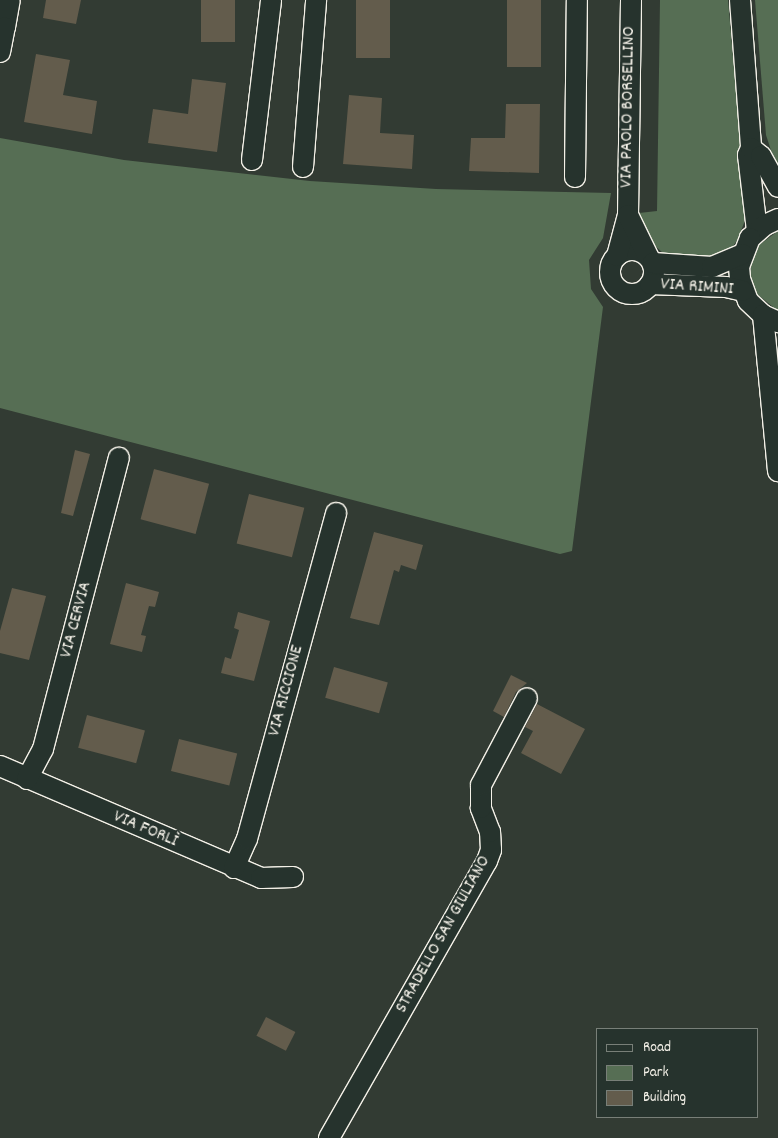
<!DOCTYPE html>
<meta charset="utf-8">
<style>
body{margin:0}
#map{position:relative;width:778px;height:1138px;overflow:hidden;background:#323b33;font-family:Dekko,sans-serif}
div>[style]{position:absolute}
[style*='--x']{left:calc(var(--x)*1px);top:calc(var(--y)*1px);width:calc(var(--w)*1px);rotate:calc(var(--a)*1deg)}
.green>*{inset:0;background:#566e54}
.building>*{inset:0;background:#635c4c;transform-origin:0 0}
.roads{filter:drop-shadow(1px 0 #f4f1e8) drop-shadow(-1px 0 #f4f1e8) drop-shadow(0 1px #f4f1e8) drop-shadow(0 -1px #f4f1e8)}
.minor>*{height:20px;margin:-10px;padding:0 10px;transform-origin:10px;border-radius:10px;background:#26332d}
.minor>.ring{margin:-10px;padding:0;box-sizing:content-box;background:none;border:20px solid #26332d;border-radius:50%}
span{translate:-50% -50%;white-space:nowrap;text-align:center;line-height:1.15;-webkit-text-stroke:4px #26332d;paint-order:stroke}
.street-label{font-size:18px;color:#f4f1e8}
.legend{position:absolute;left:596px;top:1028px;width:162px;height:90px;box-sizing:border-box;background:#26332d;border:1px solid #787f78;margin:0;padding:6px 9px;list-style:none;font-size:15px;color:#f4f1e8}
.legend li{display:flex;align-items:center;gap:10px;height:25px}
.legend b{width:25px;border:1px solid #787f78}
</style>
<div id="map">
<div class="green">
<i style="clip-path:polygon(660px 0,728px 0,747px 215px,738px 239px,731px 249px,715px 258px,663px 253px,646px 238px,639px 213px,657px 211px)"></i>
<i style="clip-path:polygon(755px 0,778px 0,778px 172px,766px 135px)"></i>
<i style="clip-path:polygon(0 138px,124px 160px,310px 181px,436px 189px,611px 193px,603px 238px,589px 260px,591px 289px,603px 307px,572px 551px,560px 554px,0 408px)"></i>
<i style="clip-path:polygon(778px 231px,778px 311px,757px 294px,750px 275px,751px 264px,759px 245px)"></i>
</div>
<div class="building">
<i style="clip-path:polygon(46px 0,81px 0,76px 24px,43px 18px)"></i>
<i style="left:201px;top:0;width:34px;height:42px"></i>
<i style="left:356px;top:0;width:34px;height:58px"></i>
<i style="left:507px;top:0;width:34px;height:67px"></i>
<i style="clip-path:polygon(36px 54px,70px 60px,63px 95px,97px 101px,92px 134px,24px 122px)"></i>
<i style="clip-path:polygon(192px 79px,226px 83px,217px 152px,148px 143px,153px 109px,188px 114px)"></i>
<i style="clip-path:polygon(349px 95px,382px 98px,380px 133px,414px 135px,412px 169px,343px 164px)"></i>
<i style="clip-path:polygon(506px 104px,540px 104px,539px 173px,469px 171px,471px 138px,505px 138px)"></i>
<i style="clip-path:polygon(75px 450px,90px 454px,73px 516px,61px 513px)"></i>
<i style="left:154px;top:469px;width:57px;height:52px;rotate:15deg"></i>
<i style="left:249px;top:494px;width:57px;height:51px;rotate:14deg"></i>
<i style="clip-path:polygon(374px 532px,423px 545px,416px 570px,401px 565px,399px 572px,394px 570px,379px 625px,350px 618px)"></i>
<i style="clip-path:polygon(126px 583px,159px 592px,155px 607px,149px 606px,141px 635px,146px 636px,142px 652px,110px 644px)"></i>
<i style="clip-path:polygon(12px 588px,46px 596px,29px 660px,0 653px,0 631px)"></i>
<i style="clip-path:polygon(238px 612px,270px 621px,254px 681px,221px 673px,225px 657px,231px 659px,239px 630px,234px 628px)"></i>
<i style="left:334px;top:667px;width:56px;height:32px;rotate:16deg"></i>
<i style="clip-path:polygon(511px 675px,527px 683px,516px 692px,504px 717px,493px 711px)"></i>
<i style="clip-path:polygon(537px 704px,585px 729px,561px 774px,521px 753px,533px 731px,525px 727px)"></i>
<i style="left:87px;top:715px;width:60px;height:34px;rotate:15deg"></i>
<i style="left:179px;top:739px;width:60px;height:33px;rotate:14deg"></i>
<i style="left:266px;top:1017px;width:33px;height:21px;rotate:27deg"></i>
</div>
<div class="roads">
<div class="minor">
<i style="--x:740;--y:0;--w:148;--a:85.7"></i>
<i style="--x:751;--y:148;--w:8;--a:113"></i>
<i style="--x:748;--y:155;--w:77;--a:83.2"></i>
<i style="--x:0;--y:26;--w:5;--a:11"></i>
<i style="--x:5;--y:27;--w:27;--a:-80"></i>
<i style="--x:0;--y:52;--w:25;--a:-79"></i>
<i style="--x:751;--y:148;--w:13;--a:39"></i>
<i style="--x:761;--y:156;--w:35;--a:61"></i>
<i style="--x:252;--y:160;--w:161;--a:-83.2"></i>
<i style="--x:303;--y:167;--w:168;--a:-85.5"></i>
<i style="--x:575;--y:177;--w:177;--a:-89.4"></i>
<i style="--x:628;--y:215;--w:215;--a:-89.2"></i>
<i style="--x:778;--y:219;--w:14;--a:155"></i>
<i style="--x:765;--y:225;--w:20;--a:139"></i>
<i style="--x:750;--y:238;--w:31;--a:111"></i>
<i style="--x:739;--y:267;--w:12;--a:85"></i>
<i style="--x:740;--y:279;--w:23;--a:70"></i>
<i style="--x:748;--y:301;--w:21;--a:43"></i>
<i style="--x:763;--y:315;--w:17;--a:25"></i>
<i class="ring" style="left:610px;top:250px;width:24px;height:24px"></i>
<i style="--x:617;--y:256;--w:42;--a:-75"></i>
<i style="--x:628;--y:215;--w:46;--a:64"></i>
<i style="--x:653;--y:263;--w:59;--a:3.9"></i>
<i style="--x:712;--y:267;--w:33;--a:-23"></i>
<i style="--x:650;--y:284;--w:76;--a:2.3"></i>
<i style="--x:726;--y:287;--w:17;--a:13"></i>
<i style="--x:763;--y:315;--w:157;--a:84.5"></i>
<i style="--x:0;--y:766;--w:284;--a:23.2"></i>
<i style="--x:261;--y:878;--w:32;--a:-2"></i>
<i style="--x:27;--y:779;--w:34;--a:-62"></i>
<i style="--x:43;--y:749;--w:301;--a:-75.4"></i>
<i style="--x:234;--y:868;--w:32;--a:-66"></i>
<i style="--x:247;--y:839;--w:338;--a:-74.7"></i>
<i style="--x:329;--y:1138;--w:319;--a:-60.3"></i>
<i style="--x:487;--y:861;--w:12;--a:-70"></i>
<i style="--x:491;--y:850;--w:18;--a:-93"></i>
<i style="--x:490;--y:832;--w:26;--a:-111"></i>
<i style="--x:481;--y:808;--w:23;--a:-90"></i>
<i style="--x:481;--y:785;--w:98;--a:-62.1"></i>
</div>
</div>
<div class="street-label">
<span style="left:629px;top:107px;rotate:-89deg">VIA PAOLO BORSELLINO</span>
<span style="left:697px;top:288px;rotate:4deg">VIA RIMINI</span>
<span style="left:77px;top:620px;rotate:-75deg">VIA CERVIA</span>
<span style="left:287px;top:691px;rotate:-75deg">VIA RICCIONE</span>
<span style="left:145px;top:830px;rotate:23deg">VIA FORLÌ</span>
<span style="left:444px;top:935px;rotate:-61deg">STRADELLO SAN GIULIANO</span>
</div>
<ul class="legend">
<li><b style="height:6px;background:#26332d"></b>Road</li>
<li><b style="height:14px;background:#566e54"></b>Park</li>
<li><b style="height:14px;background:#635c4c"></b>Building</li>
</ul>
</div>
